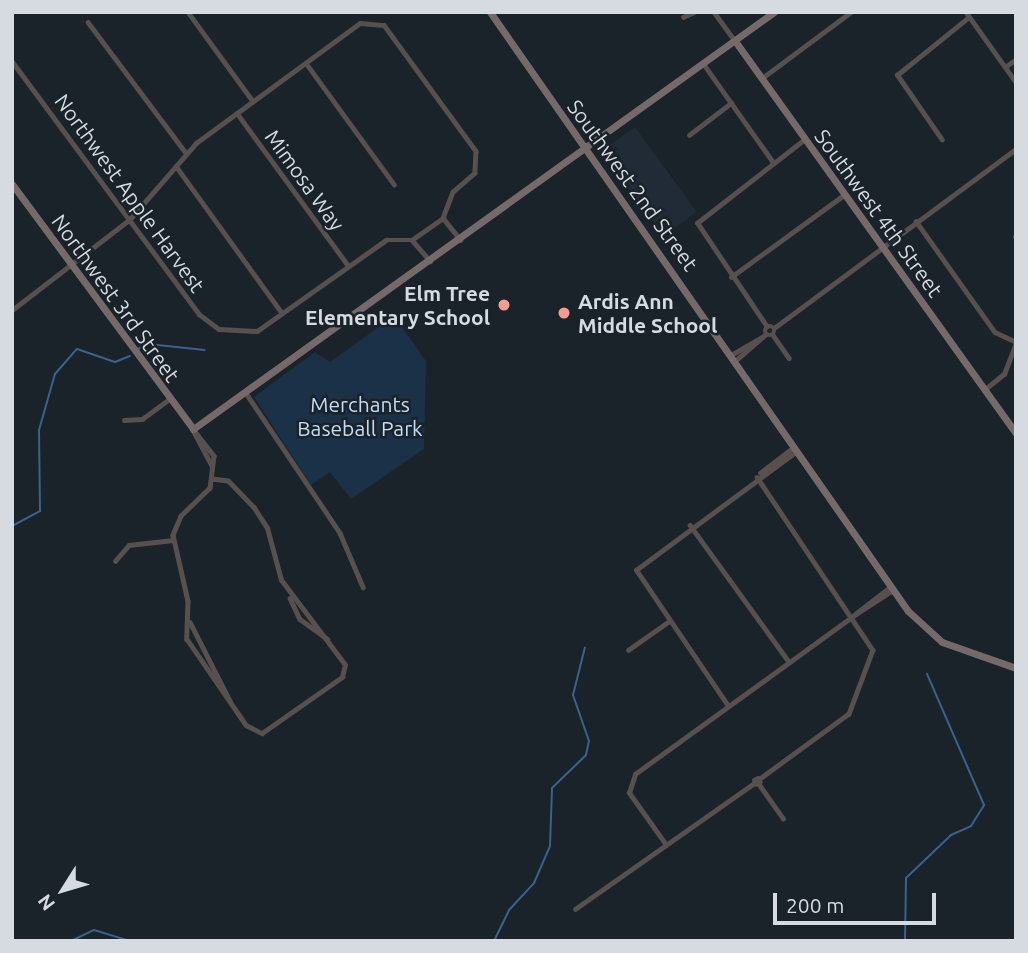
<!DOCTYPE html>
<style>
body{margin:0}
#map{position:relative;width:1028px;height:953px;overflow:hidden;background:#1a222a;font-family:Ubuntu,sans-serif}
div>[style]{position:absolute}
[style*='--x']{left:calc(var(--x)*1px);top:calc(var(--y)*1px);width:calc(var(--w)*1px);rotate:calc(var(--a)*1deg)}
.built>*{inset:0;background:#202b37;transform-origin:0 0}
.green>*{inset:0;background:#1b3148}
.stream>*{height:2px;margin:-1px;padding:0 1px;transform-origin:1px;border-radius:1px;background:#3a628d}
.street>*{height:4.5px;margin:-2.25px;padding:0 2.25px;transform-origin:2.25px;border-radius:2.25px;background:#57504f}
.street>.ring{margin:-2.25px;padding:0;box-sizing:content-box;background:none;border:4.5px solid #57504f;border-radius:50%}
.secondary>*{height:7px;margin:-3.5px;padding:0 3.5px;transform-origin:3.5px;border-radius:3.5px;background:#756a69}
.dots>*{width:19px;height:19px;translate:-50% -50%;box-sizing:border-box;border:4px solid #1a222a;border-radius:50%}
span{translate:-50% -50%;white-space:nowrap;text-align:center;line-height:1.15;-webkit-text-stroke:5px #1a222a;paint-order:stroke}
.street-label{font-size:21px;color:#d6dbe1}
.poi-label{font-size:21px;color:#d6dbe1;font-weight:700}
.right{translate:-100% -50%;text-align:right}
.left{translate:0 -50%;text-align:left}
.park-label{font-size:21px;color:#c4dcf7}
.frame{position:absolute;inset:0;border:14px solid #d6dbe1;pointer-events:none}
.north{position:absolute;left:28px;top:855px;width:70px;height:70px;-webkit-text-stroke:5px #1a222a;paint-order:stroke;rotate:233deg;font-size:19px;font-weight:700;line-height:28px;text-align:center;color:#d6dbe1}
.north::after{content:'';display:block;margin:auto;width:24px;height:32px;background:#d6dbe1;clip-path:polygon(50% 0,100% 100%,50% 72%,0 100%)}
.scale{position:absolute;left:773px;top:893px;width:163px;height:32px;box-sizing:border-box;border:4px solid #d6dbe1;border-top:0;padding-left:9px;font-size:21px;line-height:24px;white-space:nowrap;color:#d6dbe1;-webkit-text-stroke:5px #1a222a;paint-order:stroke}
</style>
<div id="map">
<div class="built">
<i style="left:635px;top:127px;width:105px;height:41px;rotate:54deg"></i>
</div>
<div class="green">
<i style="clip-path:polygon(394px 316px,426px 361px,424px 449px,351px 499px,330px 472px,311px 485px,254px 397px,315px 352px,330px 362px)"></i>
</div>
<div class="stream">
<i style="--x:138;--y:349;--w:11;--a:-27"></i>
<i style="--x:148;--y:344;--w:57;--a:6"></i>
<i style="--x:12;--y:526;--w:32;--a:-28"></i>
<i style="--x:40;--y:511;--w:81;--a:-90.7"></i>
<i style="--x:39;--y:430;--w:58;--a:-74.1"></i>
<i style="--x:55;--y:374;--w:33;--a:-49"></i>
<i style="--x:77;--y:349;--w:40;--a:18.9"></i>
<i style="--x:115;--y:362;--w:16;--a:-22"></i>
<i style="--x:71;--y:941;--w:25;--a:-26"></i>
<i style="--x:94;--y:930;--w:39;--a:17"></i>
<i style="--x:494;--y:941;--w:34;--a:-64"></i>
<i style="--x:509;--y:910;--w:37;--a:-47"></i>
<i style="--x:534;--y:883;--w:40;--a:-66.6"></i>
<i style="--x:550;--y:846;--w:58;--a:-88"></i>
<i style="--x:552;--y:788;--w:47;--a:-44.1"></i>
<i style="--x:586;--y:755;--w:14;--a:-78"></i>
<i style="--x:589;--y:741;--w:49;--a:-109.2"></i>
<i style="--x:573;--y:695;--w:49;--a:-76"></i>
<i style="--x:905;--y:941;--w:63;--a:-89.1"></i>
<i style="--x:906;--y:878;--w:62;--a:-43.7"></i>
<i style="--x:951;--y:835;--w:22;--a:-24"></i>
<i style="--x:971;--y:826;--w:25;--a:-58"></i>
<i style="--x:984;--y:805;--w:143;--a:-113.5"></i>
</div>
<div class="street">
<i style="--x:188;--y:12;--w:110;--a:53.9"></i>
<i style="--x:714;--y:12;--w:34;--a:54"></i>
<i style="--x:966;--y:12;--w:86;--a:54.5"></i>
<i style="--x:683;--y:17;--w:12;--a:-24"></i>
<i style="--x:88;--y:22;--w:164;--a:53.2"></i>
<i style="--x:12;--y:61;--w:315;--a:53.5"></i>
<i style="--x:199;--y:314;--w:25;--a:37"></i>
<i style="--x:219;--y:329;--w:38;--a:3"></i>
<i style="--x:257;--y:331;--w:158;--a:-35.2"></i>
<i style="--x:386;--y:240;--w:26;--a:0"></i>
<i style="--x:412;--y:240;--w:28;--a:49"></i>
<i style="--x:306;--y:63;--w:150;--a:54"></i>
<i style="--x:703;--y:63;--w:121;--a:54.7"></i>
<i style="--x:1005;--y:67;--w:14;--a:-36"></i>
<i style="--x:762;--y:78;--w:111;--a:-36.6"></i>
<i style="--x:237;--y:113;--w:188;--a:53.9"></i>
<i style="--x:689;--y:135;--w:53;--a:-37.3"></i>
<i style="--x:942;--y:140;--w:79;--a:-124.7"></i>
<i style="--x:897;--y:75;--w:92;--a:-38.9"></i>
<i style="--x:176;--y:166;--w:181;--a:54.2"></i>
<i style="--x:443;--y:218;--w:28;--a:51"></i>
<i style="--x:916;--y:221;--w:136;--a:54.6"></i>
<i style="--x:995;--y:332;--w:23;--a:25"></i>
<i style="--x:1015;--y:237;--w:1;--a:0"></i>
<i style="--x:413;--y:239;--w:37;--a:-35"></i>
<i style="--x:731;--y:277;--w:140;--a:-36"></i>
<i style="--x:12;--y:310;--w:149;--a:-37.6"></i>
<i style="--x:130;--y:219;--w:101;--a:-49"></i>
<i style="--x:196;--y:143;--w:203;--a:-36.2"></i>
<i style="--x:360;--y:23;--w:24;--a:5"></i>
<i style="--x:384;--y:25;--w:156;--a:53.9"></i>
<i style="--x:476;--y:151;--w:22;--a:93"></i>
<i style="--x:475;--y:173;--w:29;--a:139"></i>
<i style="--x:453;--y:192;--w:28;--a:111"></i>
<i class="ring" style="left:765px;top:326px;width:5.5px;height:5.5px"></i>
<i style="--x:767;--y:327;--w:125;--a:-123.9"></i>
<i style="--x:697;--y:223;--w:137;--a:-37.9"></i>
<i style="--x:774;--y:328;--w:301;--a:-36.5"></i>
<i style="--x:773;--y:335;--w:28;--a:55"></i>
<i style="--x:731;--y:355;--w:36;--a:-30"></i>
<i style="--x:735;--y:361;--w:41;--a:-41.1"></i>
<i style="--x:984;--y:390;--w:26;--a:-39"></i>
<i style="--x:1004;--y:374;--w:33;--a:-69"></i>
<i style="--x:246;--y:393;--w:169;--a:56.1"></i>
<i style="--x:340;--y:533;--w:59;--a:66.9"></i>
<i style="--x:124;--y:420;--w:18;--a:-3"></i>
<i style="--x:142;--y:419;--w:32;--a:-36"></i>
<i style="--x:193;--y:429;--w:34;--a:52"></i>
<i style="--x:214;--y:456;--w:32;--a:97"></i>
<i style="--x:210;--y:488;--w:40;--a:136"></i>
<i style="--x:181;--y:516;--w:21;--a:113"></i>
<i style="--x:173;--y:535;--w:68;--a:77.2"></i>
<i style="--x:188;--y:601;--w:38;--a:92"></i>
<i style="--x:187;--y:639;--w:104;--a:55.5"></i>
<i style="--x:246;--y:725;--w:18;--a:27"></i>
<i style="--x:262;--y:733;--w:98;--a:-35"></i>
<i style="--x:342;--y:677;--w:12;--a:-76"></i>
<i style="--x:345;--y:665;--w:106;--a:-127"></i>
<i style="--x:281;--y:580;--w:54;--a:-105.1"></i>
<i style="--x:267;--y:528;--w:24;--a:-123"></i>
<i style="--x:254;--y:508;--w:37;--a:-134"></i>
<i style="--x:228;--y:481;--w:16;--a:-173"></i>
<i style="--x:193;--y:430;--w:40;--a:62"></i>
<i style="--x:760;--y:473;--w:43;--a:-37.4"></i>
<i style="--x:757;--y:477;--w:208;--a:56.2"></i>
<i style="--x:873;--y:650;--w:68;--a:110.6"></i>
<i style="--x:849;--y:714;--w:110;--a:143.9"></i>
<i style="--x:690;--y:525;--w:169;--a:54.1"></i>
<i style="--x:115;--y:561;--w:21;--a:-49"></i>
<i style="--x:129;--y:545;--w:44;--a:-6.5"></i>
<i style="--x:891;--y:587;--w:44;--a:142.4"></i>
<i style="--x:856;--y:614;--w:44;--a:-33"></i>
<i style="--x:290;--y:598;--w:23;--a:65"></i>
<i style="--x:300;--y:619;--w:34;--a:36"></i>
<i style="--x:190;--y:622;--w:89;--a:63.1"></i>
<i style="--x:628;--y:650;--w:49;--a:-35"></i>
<i style="--x:728;--y:706;--w:164;--a:-124.1"></i>
<i style="--x:636;--y:570;--w:200;--a:-36.5"></i>
<i style="--x:758;--y:778;--w:4;--a:63"></i>
<i style="--x:760;--y:782;--w:4;--a:153"></i>
<i style="--x:756;--y:784;--w:4;--a:-117"></i>
<i style="--x:754;--y:780;--w:4;--a:-27"></i>
<i style="--x:759;--y:784;--w:42;--a:54.8"></i>
<i style="--x:666;--y:845;--w:64;--a:-125.4"></i>
<i style="--x:629;--y:793;--w:20;--a:-72"></i>
<i style="--x:635;--y:774;--w:273;--a:-35.9"></i>
<i style="--x:575;--y:909;--w:219;--a:-35.1"></i>
</div>
<div class="secondary">
<i style="--x:490;--y:12;--w:730;--a:55.09"></i>
<i style="--x:908;--y:611;--w:46;--a:42.4"></i>
<i style="--x:942;--y:642;--w:78;--a:19.4"></i>
<i style="--x:735;--y:41;--w:483;--a:54.4"></i>
<i style="--x:12;--y:184;--w:305;--a:53.5"></i>
<i style="--x:193;--y:429;--w:715;--a:-35.67"></i>
</div>
<div class="dots">
<i style="left:504px;top:305px;background:#f59c90"></i>
<i style="left:564px;top:313px;background:#f59c90"></i>
</div>
<div class="street-label">
<span style="left:305px;top:180px;rotate:54deg">Mimosa Way</span>
<span style="left:633px;top:185px;rotate:54deg">Southwest 2nd Street</span>
<span style="left:130px;top:193px;rotate:54deg">Northwest Apple Harvest</span>
<span style="left:879px;top:213px;rotate:54deg">Southwest 4th Street</span>
<span style="left:116px;top:298px;rotate:54deg">Northwest 3rd Street</span>
</div>
<div class="poi-label">
<span class="right" style="left:490px;top:305px">Elm Tree<br>Elementary School</span>
<span class="left" style="left:578px;top:313px">Ardis Ann<br>Middle School</span>
</div>
<div class="park-label">
<span style="left:360px;top:416px">Merchants<br>Baseball Park</span>
</div>
<div class="frame"></div>
<div class="north">N</div>
<div class="scale">200 m</div>
</div>
